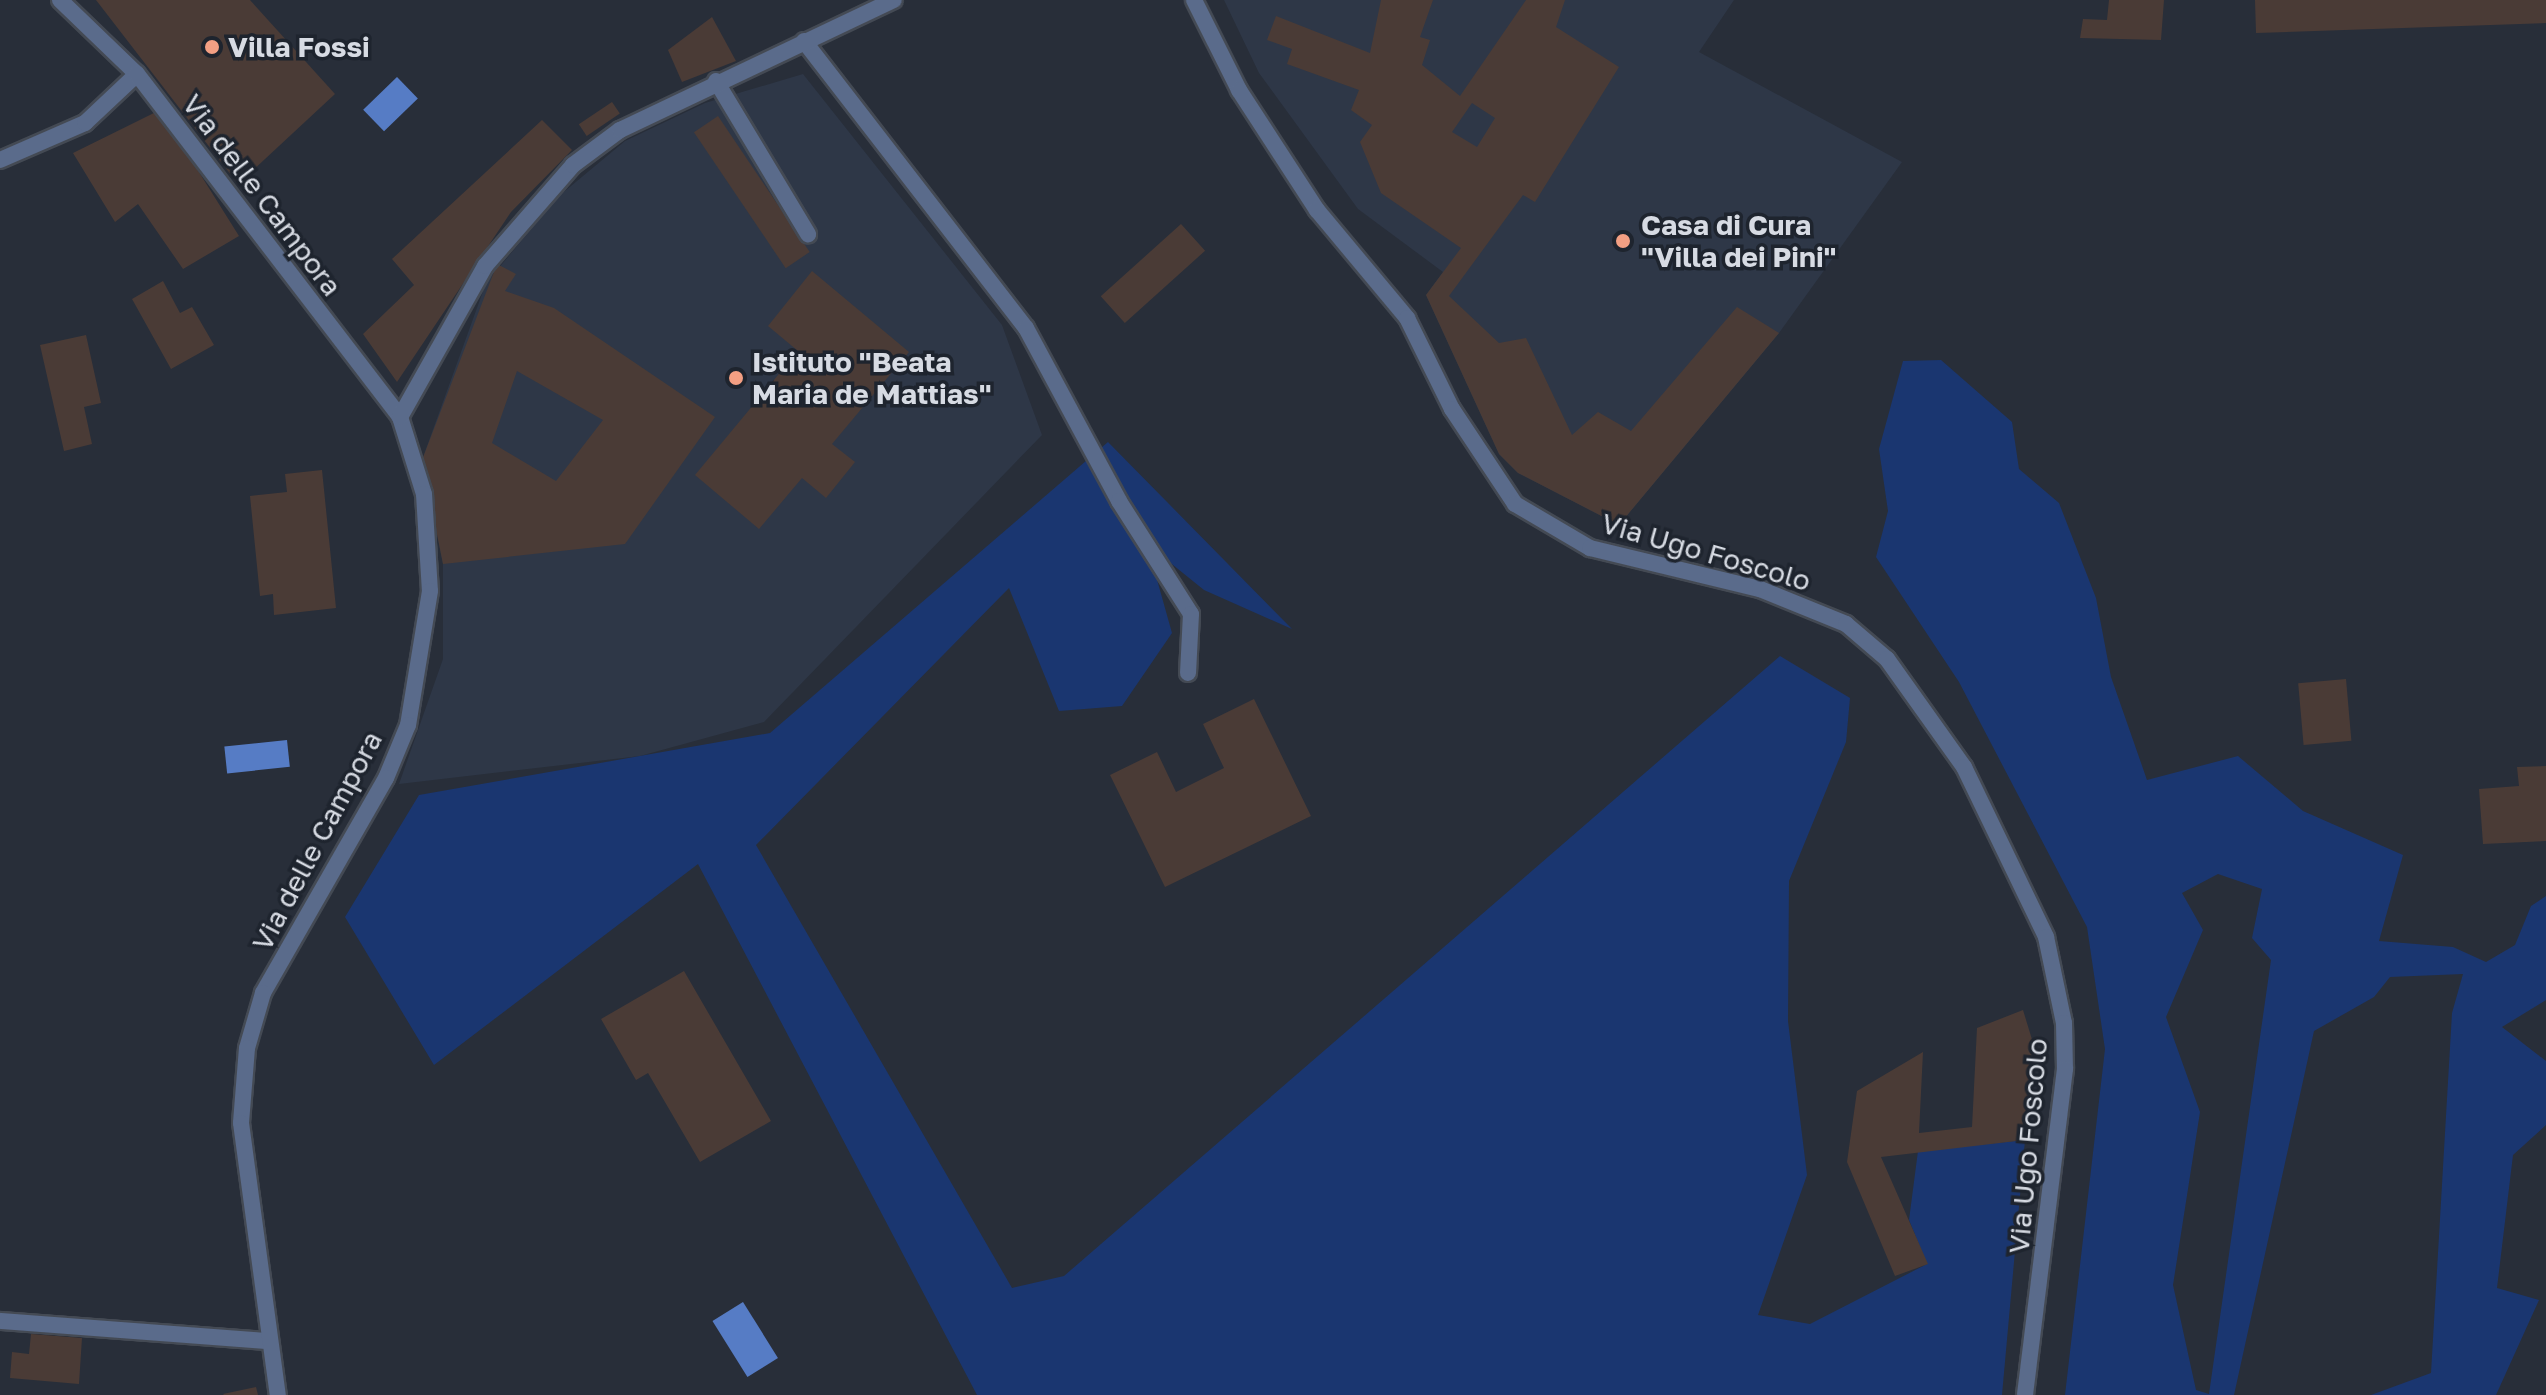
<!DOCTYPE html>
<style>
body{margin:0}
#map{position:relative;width:2546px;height:1395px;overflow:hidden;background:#282e39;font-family:"Golos Text",sans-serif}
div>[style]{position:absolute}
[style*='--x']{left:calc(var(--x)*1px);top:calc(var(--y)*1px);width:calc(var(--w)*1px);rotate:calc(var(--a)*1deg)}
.built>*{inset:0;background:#2e3747}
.green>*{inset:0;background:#1a3670}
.water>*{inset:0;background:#567cc5;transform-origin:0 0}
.building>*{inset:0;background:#4a3b36;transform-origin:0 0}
.roads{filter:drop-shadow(2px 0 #444a54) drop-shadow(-2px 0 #444a54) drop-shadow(0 2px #444a54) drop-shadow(0 -2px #444a54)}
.lane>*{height:16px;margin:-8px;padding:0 8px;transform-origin:8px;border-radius:8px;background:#5a6b8b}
.street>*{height:16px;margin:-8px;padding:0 8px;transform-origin:8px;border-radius:8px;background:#5a6b8b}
.dots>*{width:22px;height:22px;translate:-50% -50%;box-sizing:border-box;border:4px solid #1e242e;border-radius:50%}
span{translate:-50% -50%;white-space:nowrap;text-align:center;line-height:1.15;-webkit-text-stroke:7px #1e242e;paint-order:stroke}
.poi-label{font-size:28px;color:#d7dbe3;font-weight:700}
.left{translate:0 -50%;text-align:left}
.street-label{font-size:28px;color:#d7dbe3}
</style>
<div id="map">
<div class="built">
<i style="clip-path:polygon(1224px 0,1734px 0,1699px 52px,1902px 162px,1779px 333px,1619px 525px,1518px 473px,1499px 454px,1426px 295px,1443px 272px,1358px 209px,1259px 73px)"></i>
<i style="clip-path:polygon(803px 74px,1002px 325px,1042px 435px,764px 722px,640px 756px,399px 784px,443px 659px,443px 564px,422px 460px,486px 283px,559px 196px,625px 141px,705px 103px)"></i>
</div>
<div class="green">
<i style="clip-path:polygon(evenodd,1941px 360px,2012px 422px,2019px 469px,2059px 503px,2096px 598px,2111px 677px,2147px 780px,2238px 756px,2303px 811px,2403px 855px,2379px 941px,2453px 947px,2486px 962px,2515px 945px,2531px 906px,2546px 896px,2546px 1000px,2502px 1027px,2546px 1061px,2546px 1125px,2513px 1155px,2497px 1288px,2539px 1300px,2496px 1395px,2371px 1395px,2431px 1373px,2452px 1013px,2463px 974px,2390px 977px,2374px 997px,2314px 1031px,2234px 1395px,2065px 1395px,2105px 1049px,2087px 927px,1959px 682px,1876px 557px,1888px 511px,1879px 449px,1903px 361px,1941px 360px,2218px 874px,2262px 889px,2252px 938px,2271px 960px,2209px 1394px,2196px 1390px,2173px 1285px,2200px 1112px,2166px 1017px,2203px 930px,2182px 893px,2218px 874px)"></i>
<i style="clip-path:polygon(1108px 442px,1292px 629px,1204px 590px,1147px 544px,1172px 633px,1122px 706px,1059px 711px,1009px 588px,756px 845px,1012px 1288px,1064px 1276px,1780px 656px,1850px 698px,1846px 742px,1789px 881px,1788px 1021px,1807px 1175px,1758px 1315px,1810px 1324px,1927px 1264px,1909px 1220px,1918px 1151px,2025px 1140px,2002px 1395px,977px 1395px,698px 864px,434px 1065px,345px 917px,419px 795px,770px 733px)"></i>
</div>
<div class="water">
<i style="left:397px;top:77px;width:30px;height:47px;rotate:46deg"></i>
<i style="left:287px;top:740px;width:27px;height:63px;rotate:84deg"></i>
<i style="left:743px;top:1302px;width:66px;height:36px;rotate:58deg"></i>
</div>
<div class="building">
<i style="clip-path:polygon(96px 0,250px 0,335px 94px,238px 184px)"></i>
<i style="clip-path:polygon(evenodd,1381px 0,1433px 0,1420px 37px,1430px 40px,1422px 65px,1460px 96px,1526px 0,1565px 0,1556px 27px,1619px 67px,1535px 202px,1523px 195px,1449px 296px,1499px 343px,1526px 338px,1572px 435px,1598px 412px,1631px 431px,1737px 307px,1779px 333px,1619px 525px,1518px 473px,1499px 454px,1426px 295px,1461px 248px,1381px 193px,1360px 142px,1372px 125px,1351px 110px,1359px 90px,1287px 64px,1292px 49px,1267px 40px,1276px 16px,1370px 53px,1381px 0,1472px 103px,1495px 118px,1477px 147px,1452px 132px,1472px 103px)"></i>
<i style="clip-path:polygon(2109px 0,2164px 0,2161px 40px,2080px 38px,2083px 19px,2107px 20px)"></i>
<i style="clip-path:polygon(2255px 0,2546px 0,2546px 23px,2256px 33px)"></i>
<i style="clip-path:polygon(712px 17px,736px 61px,682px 82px,668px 50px)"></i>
<i style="left:612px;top:102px;width:14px;height:40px;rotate:56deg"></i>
<i style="clip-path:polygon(160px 110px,239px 236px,183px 269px,138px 204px,115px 222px,73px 153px)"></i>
<i style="left:718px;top:116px;width:164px;height:29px;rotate:56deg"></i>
<i style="clip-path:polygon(542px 120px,572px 150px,511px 212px,397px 382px,363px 334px,414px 285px,392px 259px)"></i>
<i style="left:1181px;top:224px;width:36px;height:108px;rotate:48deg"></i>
<i style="clip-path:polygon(evenodd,497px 264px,516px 274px,505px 291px,554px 308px,715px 417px,625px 544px,443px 564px,422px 460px,497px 264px,517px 371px,603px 420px,556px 481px,492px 443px,517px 371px)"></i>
<i style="clip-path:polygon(812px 271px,909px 352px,832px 444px,855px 462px,826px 498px,802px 478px,759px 529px,695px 475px,798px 351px,768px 326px)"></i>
<i style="clip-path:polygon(163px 281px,180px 313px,192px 307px,214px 345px,171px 369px,132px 299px)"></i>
<i style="clip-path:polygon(86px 335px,101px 403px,84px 407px,92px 444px,64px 451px,40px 345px)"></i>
<i style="clip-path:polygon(322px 470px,336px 608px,274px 615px,273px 594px,260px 596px,250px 496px,287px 492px,285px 474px)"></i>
<i style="left:2346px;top:679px;width:62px;height:48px;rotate:85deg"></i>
<i style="clip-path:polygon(1254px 699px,1311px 816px,1165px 887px,1110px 775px,1157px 752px,1176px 792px,1224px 768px,1203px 724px)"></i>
<i style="clip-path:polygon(2546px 766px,2546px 841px,2483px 844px,2479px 789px,2519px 786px,2517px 767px)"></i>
<i style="clip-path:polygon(684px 971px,771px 1121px,700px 1162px,648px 1073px,636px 1080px,601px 1019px)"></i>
<i style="clip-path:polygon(2023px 1010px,2034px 1046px,2025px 1140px,1881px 1157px,1928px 1264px,1895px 1276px,1847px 1162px,1857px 1091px,1923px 1052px,1919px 1133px,1972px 1127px,1977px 1028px)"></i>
<i style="clip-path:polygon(31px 1334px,82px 1338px,79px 1384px,10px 1378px,12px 1352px,29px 1354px)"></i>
<i style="clip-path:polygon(256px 1387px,258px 1395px,224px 1395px,223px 1394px)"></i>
</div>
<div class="roads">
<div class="lane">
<i style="--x:804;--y:41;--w:363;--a:52.3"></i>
<i style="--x:1026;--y:328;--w:196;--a:61.7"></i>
<i style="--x:1119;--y:501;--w:134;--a:57.5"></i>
<i style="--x:1191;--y:614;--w:59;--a:92.9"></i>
<i style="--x:716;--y:81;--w:179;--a:59"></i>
<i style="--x:0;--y:160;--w:93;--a:-23.5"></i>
<i style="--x:85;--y:123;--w:71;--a:-43.3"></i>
<i style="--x:0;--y:1321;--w:269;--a:4.3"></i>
</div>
<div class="street">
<i style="--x:60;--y:0;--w:107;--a:43.9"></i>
<i style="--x:137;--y:74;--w:432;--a:52.5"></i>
<i style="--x:400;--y:417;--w:81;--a:72.7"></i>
<i style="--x:424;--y:494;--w:97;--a:86.5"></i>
<i style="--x:430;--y:591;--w:136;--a:99.3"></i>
<i style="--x:408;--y:725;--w:57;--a:112.5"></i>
<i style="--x:386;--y:778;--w:248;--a:119.8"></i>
<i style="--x:263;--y:993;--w:57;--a:106.2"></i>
<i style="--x:247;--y:1048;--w:75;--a:94.6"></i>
<i style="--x:241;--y:1123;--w:275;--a:82.3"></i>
<i style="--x:1194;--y:0;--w:101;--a:63.4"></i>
<i style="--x:1239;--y:90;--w:143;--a:57"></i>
<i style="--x:1317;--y:210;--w:141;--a:50.2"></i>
<i style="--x:1407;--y:318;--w:102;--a:63.7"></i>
<i style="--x:1452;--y:409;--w:114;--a:56.4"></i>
<i style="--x:1515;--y:504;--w:87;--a:30.4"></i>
<i style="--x:1590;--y:548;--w:175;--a:13.6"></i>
<i style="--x:1760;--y:589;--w:93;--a:22.1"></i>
<i style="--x:1846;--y:624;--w:54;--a:40.5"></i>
<i style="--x:1887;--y:659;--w:133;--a:54.5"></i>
<i style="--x:1964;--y:767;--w:189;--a:64.2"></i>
<i style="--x:2046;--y:937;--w:88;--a:78.2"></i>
<i style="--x:2064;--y:1023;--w:46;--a:88.8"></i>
<i style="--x:2065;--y:1069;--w:328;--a:97"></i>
<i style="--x:400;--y:417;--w:173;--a:-60.6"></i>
<i style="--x:485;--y:266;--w:134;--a:-48.9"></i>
<i style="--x:573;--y:165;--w:59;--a:-36.7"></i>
<i style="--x:620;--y:130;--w:303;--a:-25.4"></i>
</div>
</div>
<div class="dots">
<i style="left:212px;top:47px;background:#f39f83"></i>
<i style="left:1623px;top:241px;background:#f39f83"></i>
<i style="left:736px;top:378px;background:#f39f83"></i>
</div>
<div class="poi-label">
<span class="left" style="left:228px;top:47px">Villa Fossi</span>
<span class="left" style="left:1641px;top:241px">Casa di Cura<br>"Villa dei Pini"</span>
<span class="left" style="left:752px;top:378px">Istituto "Beata<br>Maria de Mattias"</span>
</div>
<div class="street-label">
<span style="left:262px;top:195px;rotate:53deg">Via delle Campora</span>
<span style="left:1706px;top:552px;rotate:16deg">Via Ugo Foscolo</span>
<span style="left:317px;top:841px;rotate:-62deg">Via delle Campora</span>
<span style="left:2028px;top:1146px;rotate:-85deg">Via Ugo Foscolo</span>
</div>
</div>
